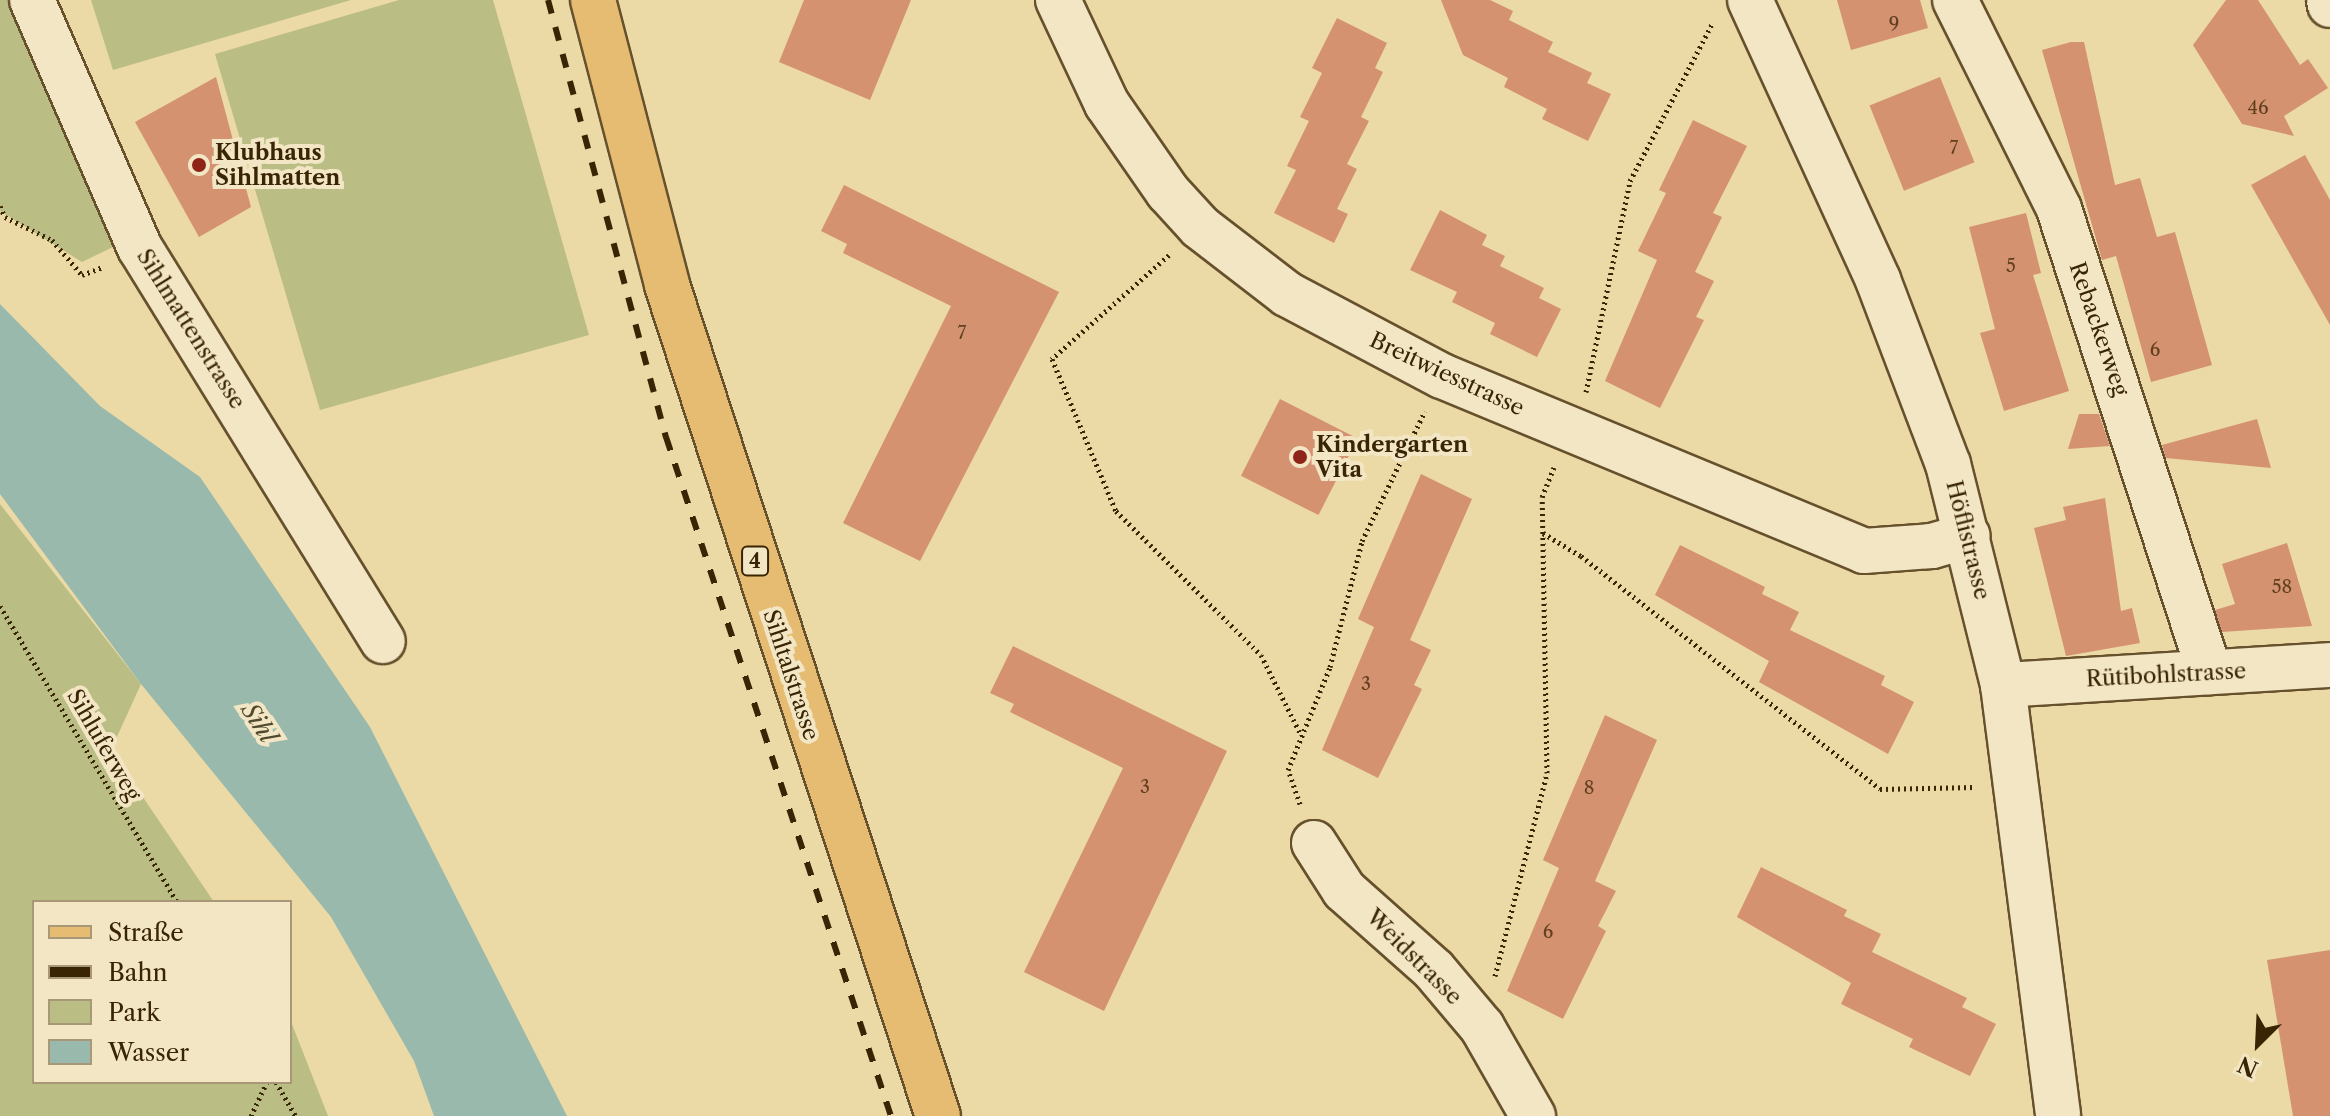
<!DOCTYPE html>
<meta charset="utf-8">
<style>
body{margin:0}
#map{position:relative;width:2330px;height:1116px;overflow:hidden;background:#ebd9a6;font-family:"Libre Caslon Text",serif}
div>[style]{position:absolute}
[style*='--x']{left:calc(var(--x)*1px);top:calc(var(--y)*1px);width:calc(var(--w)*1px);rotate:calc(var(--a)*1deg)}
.green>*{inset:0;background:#bbbe84}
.water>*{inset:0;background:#99b9ad}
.building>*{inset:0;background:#d49271;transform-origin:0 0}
.path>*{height:5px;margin-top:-2.5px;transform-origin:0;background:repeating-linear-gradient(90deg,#392404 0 2px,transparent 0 6px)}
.roads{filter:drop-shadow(2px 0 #66512c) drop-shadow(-2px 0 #66512c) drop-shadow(0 2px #66512c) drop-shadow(0 -2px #66512c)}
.minor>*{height:44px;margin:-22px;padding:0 22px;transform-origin:22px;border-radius:22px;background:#f2e6c5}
.major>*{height:44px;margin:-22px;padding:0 22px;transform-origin:22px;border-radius:22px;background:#e6bc73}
.rail>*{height:6px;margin-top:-3px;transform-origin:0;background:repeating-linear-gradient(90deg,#392404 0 14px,transparent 0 28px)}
.dots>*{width:22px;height:22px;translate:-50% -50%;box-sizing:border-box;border:4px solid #f2e6c5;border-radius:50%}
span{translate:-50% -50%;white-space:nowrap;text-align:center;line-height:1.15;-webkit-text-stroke:8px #f2e6c5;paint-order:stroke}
.number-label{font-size:18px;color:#60401f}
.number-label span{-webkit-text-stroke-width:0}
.shield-label span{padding:2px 6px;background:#f2e6c5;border:2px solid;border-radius:6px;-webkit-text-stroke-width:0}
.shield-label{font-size:20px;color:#392404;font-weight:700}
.poi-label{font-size:22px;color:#392404;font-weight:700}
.left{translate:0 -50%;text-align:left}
.street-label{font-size:22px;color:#392404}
.water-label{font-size:24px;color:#51492e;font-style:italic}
.legend{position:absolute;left:32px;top:900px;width:260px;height:184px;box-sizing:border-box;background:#f2e6c5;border:2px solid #a89878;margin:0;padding:10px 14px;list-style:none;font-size:24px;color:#392404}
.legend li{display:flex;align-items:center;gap:16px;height:40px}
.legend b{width:40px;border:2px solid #a89878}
.north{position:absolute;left:2218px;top:1004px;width:80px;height:80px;-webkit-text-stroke:6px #f2e6c5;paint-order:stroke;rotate:204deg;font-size:22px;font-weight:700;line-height:32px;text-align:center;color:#392404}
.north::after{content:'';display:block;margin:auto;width:28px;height:36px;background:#392404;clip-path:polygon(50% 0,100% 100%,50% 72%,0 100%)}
</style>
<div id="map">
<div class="green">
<i style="clip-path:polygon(0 0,11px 0,115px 246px,82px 262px,0 211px)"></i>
<i style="clip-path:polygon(91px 0,351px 0,113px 70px)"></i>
<i style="clip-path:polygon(399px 0,493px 0,589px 335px,320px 410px,215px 54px)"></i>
<i style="clip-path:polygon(0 504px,141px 684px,111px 750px,214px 902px,34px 902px,34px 1082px,290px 1082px,290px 1019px,328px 1116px,0 1116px)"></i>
</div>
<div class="water">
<i style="clip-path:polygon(0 304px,100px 406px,200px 477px,370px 727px,567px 1116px,434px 1116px,414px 1061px,331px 917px,141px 684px,0 494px)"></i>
</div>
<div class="building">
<i style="clip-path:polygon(804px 0,911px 0,870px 100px,779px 62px)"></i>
<i style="clip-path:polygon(1441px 0,1490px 0,1513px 11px,1509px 20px,1553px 42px,1548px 52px,1592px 73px,1587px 83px,1611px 94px,1588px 141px,1542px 119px,1547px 109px,1504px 87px,1508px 78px,1463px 55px)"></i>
<i style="clip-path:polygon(1837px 0,1920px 0,1928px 28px,1851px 50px)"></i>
<i style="clip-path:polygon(2226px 0,2258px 0,2300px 65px,2308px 59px,2328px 88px,2284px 116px,2294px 136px,2242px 124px,2193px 45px)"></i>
<i style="clip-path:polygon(1337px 18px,1387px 43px,1375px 68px,1383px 72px,1361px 117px,1369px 121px,1347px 164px,1357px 169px,1337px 209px,1348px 214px,1334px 243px,1274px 213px,1296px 170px,1287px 166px,1309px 121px,1300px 117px,1322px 73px,1312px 68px)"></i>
<i style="clip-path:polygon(2071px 42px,2084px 42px,2115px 185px,2140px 178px,2157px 237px,2175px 232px,2212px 365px,2151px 382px,2116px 256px,2102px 260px,2042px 50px)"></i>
<i style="clip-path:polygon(216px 77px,251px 207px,199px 237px,135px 122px)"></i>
<i style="left:1940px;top:77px;width:92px;height:76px;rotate:68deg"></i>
<i style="clip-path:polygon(1693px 120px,1747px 146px,1713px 213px,1722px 217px,1695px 272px,1714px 281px,1696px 317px,1704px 320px,1660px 408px,1605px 381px,1657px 260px,1638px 251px,1666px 193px,1659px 190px)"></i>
<i style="clip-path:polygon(2305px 155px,2330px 200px,2330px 325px,2251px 185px)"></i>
<i style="clip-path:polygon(844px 185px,1059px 292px,920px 561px,843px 523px,951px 306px,843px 253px,847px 244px,821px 231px)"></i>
<i style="clip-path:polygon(1440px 210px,1487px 235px,1482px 245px,1505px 256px,1500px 266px,1544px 288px,1539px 298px,1561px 309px,1537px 357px,1490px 334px,1495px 323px,1452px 302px,1457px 292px,1410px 270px)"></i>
<i style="clip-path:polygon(2026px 213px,2041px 273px,2033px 275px,2069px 391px,2004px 411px,1980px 333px,1995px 329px,1969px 227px)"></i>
<i style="left:1280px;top:399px;width:87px;height:86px;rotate:27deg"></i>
<i style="clip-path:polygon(2079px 414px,2099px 414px,2110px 446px,2068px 449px)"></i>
<i style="clip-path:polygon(2257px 419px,2271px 468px,2166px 458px,2162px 445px)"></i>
<i style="clip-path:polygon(1421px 474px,1472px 499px,1410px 640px,1431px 650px,1414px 685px,1422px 689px,1378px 778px,1322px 750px,1374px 627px,1358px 619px)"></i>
<i style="clip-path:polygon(2105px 498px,2121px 611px,2132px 608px,2140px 643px,2066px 656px,2034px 528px,2066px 520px,2063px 507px)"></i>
<i style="clip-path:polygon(2287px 543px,2312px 626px,2222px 632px,2215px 610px,2235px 604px,2222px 564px)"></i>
<i style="clip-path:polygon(1680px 545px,1765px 587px,1762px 594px,1799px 612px,1790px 630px,1885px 676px,1881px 685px,1914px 702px,1888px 754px,1759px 682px,1769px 661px,1655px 595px)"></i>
<i style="clip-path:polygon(1013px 646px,1227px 751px,1104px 1011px,1024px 972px,1123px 768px,1010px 712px,1014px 704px,990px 693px)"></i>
<i style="clip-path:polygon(1605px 715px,1657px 740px,1595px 881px,1616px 891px,1598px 926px,1606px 931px,1563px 1019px,1507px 991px,1559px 868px,1543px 860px)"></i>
<i style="clip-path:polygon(1761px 867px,1847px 910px,1844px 916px,1881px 934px,1872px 952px,1967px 998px,1962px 1007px,1996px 1024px,1970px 1076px,1909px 1047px,1913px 1039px,1841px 1004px,1851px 983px,1737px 917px)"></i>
<i style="clip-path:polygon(2330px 950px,2330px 1116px,2293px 1116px,2267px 960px)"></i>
</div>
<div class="path">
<i style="--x:0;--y:206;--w:12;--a:66"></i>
<i style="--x:5;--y:217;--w:52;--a:26.1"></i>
<i style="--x:52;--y:240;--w:46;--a:49.4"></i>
<i style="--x:82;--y:275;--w:22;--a:-21"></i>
<i style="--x:1169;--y:255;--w:157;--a:138.4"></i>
<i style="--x:1052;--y:359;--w:165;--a:67.2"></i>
<i style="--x:1116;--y:511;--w:204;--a:44.8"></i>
<i style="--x:1261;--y:655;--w:89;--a:63.4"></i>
<i style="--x:1586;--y:392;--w:216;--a:-78.2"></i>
<i style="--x:1630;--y:181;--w:179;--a:-62.4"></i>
<i style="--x:1543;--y:533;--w:44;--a:31.2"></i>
<i style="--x:1581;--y:556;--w:379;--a:37.9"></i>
<i style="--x:1880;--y:789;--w:95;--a:-1.2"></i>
<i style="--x:0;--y:606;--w:345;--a:59.1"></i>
<i style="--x:1300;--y:804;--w:36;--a:-109"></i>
<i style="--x:1288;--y:770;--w:111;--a:-67.8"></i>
<i style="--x:1330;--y:667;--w:130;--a:-75.7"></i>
<i style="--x:1362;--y:541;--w:144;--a:-64.1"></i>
<i style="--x:1495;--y:976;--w:210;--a:-75.6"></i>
<i style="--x:1547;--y:773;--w:276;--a:-91"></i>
<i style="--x:1542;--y:497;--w:32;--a:-68"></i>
<i style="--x:276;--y:1082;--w:39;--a:60"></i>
<i style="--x:251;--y:1116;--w:38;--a:-65"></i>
</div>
<div class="roads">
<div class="minor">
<i style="--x:32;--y:0;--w:270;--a:66.5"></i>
<i style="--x:140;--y:248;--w:462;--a:58.3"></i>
<i style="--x:1058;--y:0;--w:115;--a:64.8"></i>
<i style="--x:1107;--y:104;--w:107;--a:55.3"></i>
<i style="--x:1168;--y:192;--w:47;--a:47.6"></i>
<i style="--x:1200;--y:227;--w:110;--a:37.6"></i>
<i style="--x:1287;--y:294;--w:175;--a:27.9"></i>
<i style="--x:1442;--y:376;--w:457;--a:22.5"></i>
<i style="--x:1864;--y:551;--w:68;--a:-4.2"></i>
<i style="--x:1932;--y:546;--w:37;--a:-16"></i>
<i style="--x:1750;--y:0;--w:308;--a:65.4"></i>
<i style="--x:1878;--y:280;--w:197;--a:69.2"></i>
<i style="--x:1948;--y:464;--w:228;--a:76"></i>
<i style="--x:2003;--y:685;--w:434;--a:82.7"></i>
<i style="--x:1955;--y:0;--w:233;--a:63.5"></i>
<i style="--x:2059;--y:209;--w:487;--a:72"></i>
<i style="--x:2329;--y:0;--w:5;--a:79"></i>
<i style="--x:2003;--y:685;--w:328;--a:-3.5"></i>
<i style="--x:1314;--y:843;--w:56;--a:57.4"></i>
<i style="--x:1344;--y:890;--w:120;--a:41.6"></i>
<i style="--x:1434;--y:970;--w:75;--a:49.9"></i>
<i style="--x:1482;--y:1027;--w:103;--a:60.2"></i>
</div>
<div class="major">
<i style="--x:593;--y:0;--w:294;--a:75.4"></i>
<i style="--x:667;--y:285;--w:874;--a:71.94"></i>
</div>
</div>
<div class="rail">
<i style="--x:548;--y:0;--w:453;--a:74.9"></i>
<i style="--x:666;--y:437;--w:715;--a:71.67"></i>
</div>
<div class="dots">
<i style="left:199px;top:165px;background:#8f2418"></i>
<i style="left:1300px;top:457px;background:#8f2418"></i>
</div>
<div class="number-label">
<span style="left:1894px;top:24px">9</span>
<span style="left:2258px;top:108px">46</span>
<span style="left:1954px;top:148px">7</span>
<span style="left:2011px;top:266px">5</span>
<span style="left:962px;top:333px">7</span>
<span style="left:2155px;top:350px">6</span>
<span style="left:2282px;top:587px">58</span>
<span style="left:1366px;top:684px">3</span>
<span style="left:1145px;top:787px">3</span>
<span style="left:1589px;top:788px">8</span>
<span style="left:1548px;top:932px">6</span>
</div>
<div class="shield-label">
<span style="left:755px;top:561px">4</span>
</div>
<div class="poi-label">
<span class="left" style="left:215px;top:165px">Klubhaus<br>Sihlmatten</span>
<span class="left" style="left:1316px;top:457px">Kindergarten<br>Vita</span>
</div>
<div class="street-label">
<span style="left:191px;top:329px;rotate:58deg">Sihlmattenstrasse</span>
<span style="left:2099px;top:329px;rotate:71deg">Rebackerweg</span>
<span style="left:1447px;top:374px;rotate:25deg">Breitwiesstrasse</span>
<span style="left:1968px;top:540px;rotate:76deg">Höflistrasse</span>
<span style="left:791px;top:675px;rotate:72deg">Sihltalstrasse</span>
<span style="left:2166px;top:675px;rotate:-3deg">Rütibohlstrasse</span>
<span style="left:104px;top:745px;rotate:60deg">Sihluferweg</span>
<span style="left:1414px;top:957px;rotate:45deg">Weidstrasse</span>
</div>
<div class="water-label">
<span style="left:259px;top:723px;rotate:57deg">Sihl</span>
</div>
<ul class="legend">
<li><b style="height:10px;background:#e6bc73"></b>Straße</li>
<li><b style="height:10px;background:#392404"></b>Bahn</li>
<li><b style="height:22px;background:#bbbe84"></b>Park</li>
<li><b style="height:22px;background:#99b9ad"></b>Wasser</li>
</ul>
<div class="north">N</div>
</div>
